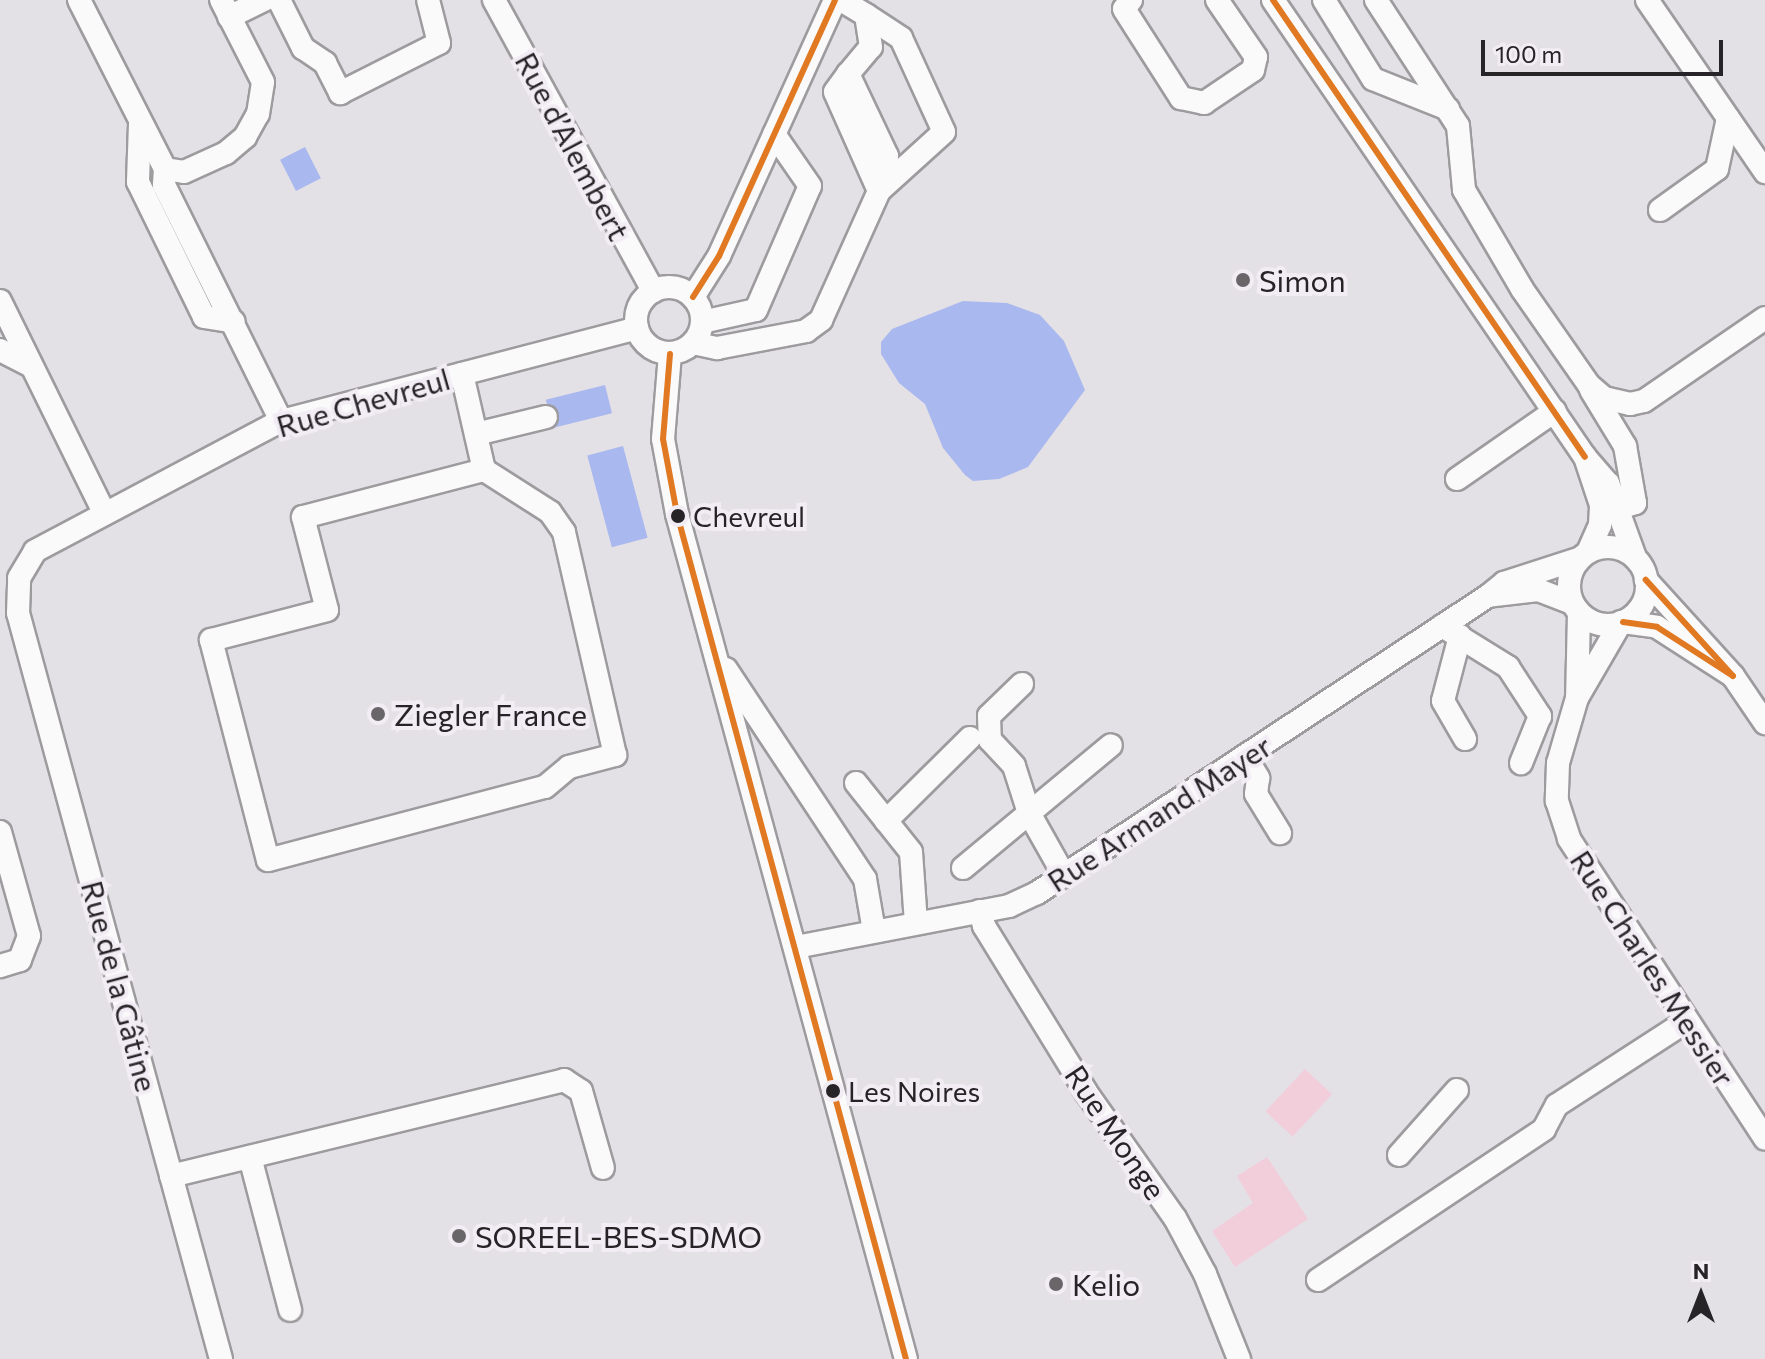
<!DOCTYPE html>
<meta charset="utf-8">
<style>
body{margin:0}
#map{position:relative;width:1765px;height:1359px;overflow:hidden;background:#e4e1e6;font-family:Commissioner,sans-serif}
div>[style]{position:absolute}
[style*='--x']{left:calc(var(--x)*1px);top:calc(var(--y)*1px);width:calc(var(--w)*1px);rotate:calc(var(--a)*1deg)}
.green>*{inset:0;background:#f2cdda;transform-origin:0 0}
.water>*{inset:0;background:#a9b8ef;transform-origin:0 0}
.roads{filter:drop-shadow(2px 0 #9d9b9e) drop-shadow(-2px 0 #9d9b9e) drop-shadow(0 2px #9d9b9e) drop-shadow(0 -2px #9d9b9e)}
.minor>*{height:22px;margin:-11px;padding:0 11px;transform-origin:11px;border-radius:11px;background:#fbfafb}
.minor>.ring{margin:-11px;padding:0;box-sizing:content-box;background:none;border:22px solid #fbfafb;border-radius:50%}
.bus-1>*{height:6px;margin:-3px;padding:0 3px;transform-origin:3px;border-radius:3px;background:#e07921}
.dots>*{width:22px;height:22px;translate:-50% -50%;box-sizing:border-box;border:4px solid #f2ecf5;border-radius:50%}
span{translate:-50% -50%;white-space:nowrap;text-align:center;line-height:1.15;-webkit-text-stroke:8px #f2ecf5;paint-order:stroke}
.bus-label{font-size:28px;color:#272428}
.left{translate:0 -50%;text-align:left}
.street-label{font-size:30px;color:#272428}
.poi-label{font-size:30px;color:#272428}
.north{position:absolute;left:1661px;top:1255px;width:80px;height:80px;-webkit-text-stroke:6px #f2ecf5;paint-order:stroke;rotate:0deg;font-size:22px;font-weight:700;line-height:32px;text-align:center;color:#272428}
.north::after{content:'';display:block;margin:auto;width:28px;height:36px;background:#272428;clip-path:polygon(50% 0,100% 100%,50% 72%,0 100%)}
.scale{position:absolute;left:1481px;top:40px;width:242px;height:36px;box-sizing:border-box;border:4px solid #272428;border-top:0;padding-left:10px;font-size:24px;line-height:28px;white-space:nowrap;color:#272428;-webkit-text-stroke:6px #f2ecf5;paint-order:stroke}
</style>
<div id="map">
<div class="green">
<i style="left:1305px;top:1069px;width:37px;height:58px;rotate:43deg"></i>
<i style="clip-path:polygon(1267px 1157px,1308px 1219px,1235px 1267px,1212px 1231px,1253px 1203px,1237px 1176px)"></i>
</div>
<div class="water">
<i style="left:305px;top:147px;width:35px;height:28px;rotate:63deg"></i>
<i style="clip-path:polygon(963px 301px,1007px 303px,1040px 315px,1064px 341px,1085px 390px,1028px 467px,999px 479px,973px 481px,965px 475px,943px 448px,925px 404px,899px 383px,881px 354px,881px 342px,892px 329px)"></i>
<i style="left:605px;top:385px;width:29px;height:61px;rotate:76deg"></i>
<i style="left:623px;top:446px;width:95px;height:37px;rotate:75deg"></i>
</div>
<div class="roads">
<div class="minor">
<i style="--x:79;--y:0;--w:190;--a:63"></i>
<i style="--x:165;--y:169;--w:19;--a:9"></i>
<i style="--x:184;--y:172;--w:46;--a:-24.3"></i>
<i style="--x:226;--y:153;--w:25;--a:-40"></i>
<i style="--x:245;--y:137;--w:26;--a:-61"></i>
<i style="--x:258;--y:114;--w:32;--a:-81"></i>
<i style="--x:263;--y:82;--w:92;--a:-117.1"></i>
<i style="--x:279;--y:0;--w:54;--a:63.4"></i>
<i style="--x:303;--y:48;--w:27;--a:34"></i>
<i style="--x:325;--y:63;--w:34;--a:63"></i>
<i style="--x:340;--y:93;--w:111;--a:-26.8"></i>
<i style="--x:439;--y:43;--w:44;--a:-104.3"></i>
<i style="--x:494;--y:0;--w:332;--a:61.3"></i>
<i style="--x:1131;--y:0;--w:11;--a:128"></i>
<i style="--x:1124;--y:9;--w:106;--a:57.4"></i>
<i style="--x:1181;--y:98;--w:24;--a:12"></i>
<i style="--x:1204;--y:103;--w:59;--a:-34"></i>
<i style="--x:1253;--y:70;--w:13;--a:-77"></i>
<i style="--x:1256;--y:57;--w:69;--a:-124.4"></i>
<i style="--x:1273;--y:0;--w:553;--a:55.68"></i>
<i style="--x:1324;--y:0;--w:93;--a:58.2"></i>
<i style="--x:1373;--y:79;--w:81;--a:21.8"></i>
<i style="--x:1376;--y:0;--w:150;--a:56.9"></i>
<i style="--x:1458;--y:126;--w:64;--a:84.6"></i>
<i style="--x:1464;--y:190;--w:115;--a:59.6"></i>
<i style="--x:1522;--y:289;--w:117;--a:55.1"></i>
<i style="--x:1589;--y:385;--w:20;--a:41"></i>
<i style="--x:1604;--y:398;--w:27;--a:13"></i>
<i style="--x:1630;--y:404;--w:14;--a:-12"></i>
<i style="--x:1644;--y:401;--w:147;--a:-34.4"></i>
<i style="--x:1647;--y:0;--w:209;--a:55.5"></i>
<i style="--x:866;--y:15;--w:42;--a:33.3"></i>
<i style="--x:901;--y:38;--w:103;--a:65.4"></i>
<i style="--x:944;--y:132;--w:88;--a:137.8"></i>
<i style="--x:229;--y:17;--w:39;--a:-26"></i>
<i style="--x:848;--y:74;--w:22;--a:126"></i>
<i style="--x:835;--y:92;--w:108;--a:66"></i>
<i style="--x:140;--y:124;--w:58;--a:92"></i>
<i style="--x:138;--y:182;--w:150;--a:63.9"></i>
<i style="--x:204;--y:317;--w:30;--a:9"></i>
<i style="--x:165;--y:169;--w:16;--a:94"></i>
<i style="--x:164;--y:185;--w:263;--a:63.6"></i>
<i style="--x:1660;--y:210;--w:70;--a:-35.7"></i>
<i style="--x:1717;--y:169;--w:52;--a:-77.8"></i>
<i class="ring" style="left:636px;top:287px;width:44px;height:44px"></i>
<i style="--x:693;--y:297;--w:49;--a:-57.6"></i>
<i style="--x:719;--y:256;--w:281;--a:-65.6"></i>
<i style="--x:0;--y:301;--w:237;--a:63.8"></i>
<i style="--x:702;--y:322;--w:55;--a:-12.5"></i>
<i style="--x:756;--y:310;--w:135;--a:-66.5"></i>
<i style="--x:810;--y:186;--w:63;--a:-124.7"></i>
<i style="--x:693;--y:343;--w:25;--a:12"></i>
<i style="--x:717;--y:348;--w:91;--a:-10.8"></i>
<i style="--x:806;--y:331;--w:19;--a:-36"></i>
<i style="--x:821;--y:320;--w:141;--a:-65.8"></i>
<i style="--x:879;--y:191;--w:36;--a:-77"></i>
<i style="--x:887;--y:156;--w:91;--a:-115.4"></i>
<i style="--x:848;--y:74;--w:35;--a:-50"></i>
<i style="--x:871;--y:47;--w:32;--a:-99"></i>
<i style="--x:866;--y:15;--w:29;--a:-149"></i>
<i style="--x:0;--y:350;--w:34;--a:27"></i>
<i style="--x:670;--y:354;--w:85;--a:94.7"></i>
<i style="--x:663;--y:439;--w:76;--a:79.4"></i>
<i style="--x:677;--y:514;--w:875;--a:74.84"></i>
<i style="--x:462;--y:374;--w:98;--a:77.1"></i>
<i style="--x:484;--y:470;--w:187;--a:165.4"></i>
<i style="--x:303;--y:517;--w:96;--a:75.5"></i>
<i style="--x:327;--y:610;--w:120;--a:165.5"></i>
<i style="--x:211;--y:640;--w:227;--a:75.5"></i>
<i style="--x:268;--y:860;--w:286;--a:-14.8"></i>
<i style="--x:545;--y:787;--w:31;--a:-40"></i>
<i style="--x:569;--y:767;--w:48;--a:-14.6"></i>
<i style="--x:615;--y:755;--w:229;--a:-102.9"></i>
<i style="--x:564;--y:532;--w:24;--a:-125"></i>
<i style="--x:550;--y:512;--w:78;--a:-147.5"></i>
<i style="--x:1591;--y:390;--w:66;--a:58.7"></i>
<i style="--x:1625;--y:446;--w:58;--a:80"></i>
<i style="--x:1635;--y:503;--w:20;--a:162"></i>
<i style="--x:476;--y:434;--w:72;--a:-13.7"></i>
<i style="--x:1457;--y:479;--w:119;--a:-34.8"></i>
<i class="ring" style="left:1569px;top:547px;width:56px;height:56px"></i>
<i style="--x:1588;--y:552;--w:30;--a:-66"></i>
<i style="--x:1600;--y:525;--w:20;--a:-87"></i>
<i style="--x:1601;--y:505;--w:51;--a:-108.4"></i>
<i style="--x:1585;--y:457;--w:35;--a:49"></i>
<i style="--x:1608;--y:483;--w:79;--a:70"></i>
<i style="--x:1572;--y:603;--w:36;--a:-159"></i>
<i style="--x:1538;--y:590;--w:50;--a:173.2"></i>
<i style="--x:1488;--y:596;--w:21;--a:-39"></i>
<i style="--x:1504;--y:583;--w:78;--a:-18"></i>
<i style="--x:1579;--y:613;--w:85;--a:91.3"></i>
<i style="--x:1577;--y:698;--w:88;--a:-59.9"></i>
<i style="--x:1623;--y:622;--w:34;--a:8"></i>
<i style="--x:1657;--y:627;--w:90;--a:32.8"></i>
<i style="--x:1733;--y:676;--w:130;--a:-132.2"></i>
<i style="--x:1442;--y:626;--w:78;--a:31.8"></i>
<i style="--x:1508;--y:667;--w:59;--a:56.9"></i>
<i style="--x:1540;--y:716;--w:51;--a:112"></i>
<i style="--x:1460;--y:636;--w:67;--a:104.7"></i>
<i style="--x:1443;--y:701;--w:44;--a:59.9"></i>
<i style="--x:726;--y:669;--w:252;--a:56.5"></i>
<i style="--x:865;--y:879;--w:53;--a:80.2"></i>
<i style="--x:1733;--y:676;--w:57;--a:55.8"></i>
<i style="--x:1022;--y:684;--w:46;--a:135.9"></i>
<i style="--x:989;--y:716;--w:24;--a:88"></i>
<i style="--x:990;--y:740;--w:35;--a:47"></i>
<i style="--x:1014;--y:766;--w:49;--a:72.3"></i>
<i style="--x:1029;--y:813;--w:71;--a:60.6"></i>
<i style="--x:1577;--y:698;--w:68;--a:106.3"></i>
<i style="--x:1558;--y:763;--w:38;--a:92"></i>
<i style="--x:1557;--y:801;--w:40;--a:72"></i>
<i style="--x:1569;--y:839;--w:358;--a:56.8"></i>
<i style="--x:1245;--y:756;--w:26;--a:59"></i>
<i style="--x:1258;--y:778;--w:16;--a:97"></i>
<i style="--x:1256;--y:794;--w:46;--a:58.4"></i>
<i style="--x:856;--y:783;--w:88;--a:51.4"></i>
<i style="--x:911;--y:852;--w:71;--a:86"></i>
<i style="--x:886;--y:821;--w:118;--a:-44.7"></i>
<i style="--x:0;--y:832;--w:108;--a:74.4"></i>
<i style="--x:29;--y:936;--w:26;--a:111"></i>
<i style="--x:20;--y:960;--w:21;--a:163"></i>
<i style="--x:963;--y:868;--w:192;--a:-39.7"></i>
<i style="--x:980;--y:911;--w:16;--a:75"></i>
<i style="--x:984;--y:926;--w:195;--a:58.4"></i>
<i style="--x:1086;--y:1092;--w:154;--a:54.8"></i>
<i style="--x:1175;--y:1218;--w:64;--a:61.8"></i>
<i style="--x:1205;--y:1274;--w:92;--a:68.2"></i>
<i style="--x:796;--y:947;--w:217;--a:-10.9"></i>
<i style="--x:1009;--y:906;--w:31;--a:-25"></i>
<i style="--x:1037;--y:893;--w:540;--a:-33.37"></i>
<i style="--x:1399;--y:1155;--w:87;--a:-48.3"></i>
<i style="--x:250;--y:1157;--w:158;--a:75.3"></i>
<i style="--x:171;--y:1176;--w:405;--a:-13.7"></i>
<i style="--x:564;--y:1080;--w:20;--a:33"></i>
<i style="--x:581;--y:1091;--w:80;--a:74.1"></i>
<i style="--x:1318;--y:1280;--w:272;--a:-33.7"></i>
<i style="--x:1544;--y:1129;--w:27;--a:-62"></i>
<i style="--x:1557;--y:1105;--w:155;--a:-32.9"></i>
<i style="--x:221;--y:1359;--w:773;--a:-105.22"></i>
<i style="--x:18;--y:613;--w:35;--a:-88"></i>
<i style="--x:19;--y:578;--w:31;--a:-59"></i>
<i style="--x:35;--y:551;--w:278;--a:-27.9"></i>
<i style="--x:281;--y:421;--w:368;--a:-14.6"></i>
</div>
</div>
<div class="bus-1">
<i style="--x:1273;--y:0;--w:553;--a:55.68"></i>
<i style="--x:693;--y:297;--w:49;--a:-57.6"></i>
<i style="--x:719;--y:256;--w:281;--a:-65.6"></i>
<i style="--x:670;--y:354;--w:85;--a:94.7"></i>
<i style="--x:663;--y:439;--w:76;--a:79.4"></i>
<i style="--x:677;--y:514;--w:875;--a:74.84"></i>
<i style="--x:1623;--y:622;--w:34;--a:8"></i>
<i style="--x:1657;--y:627;--w:90;--a:32.8"></i>
<i style="--x:1733;--y:676;--w:130;--a:-132.2"></i>
</div>
<div class="dots">
<i style="left:1243px;top:280px;background:#69666a"></i>
<i style="left:678px;top:516px;background:#272428"></i>
<i style="left:378px;top:714px;background:#69666a"></i>
<i style="left:833px;top:1091px;background:#272428"></i>
<i style="left:459px;top:1236px;background:#69666a"></i>
<i style="left:1056px;top:1284px;background:#69666a"></i>
</div>
<div class="bus-label">
<span class="left" style="left:693px;top:516px">Chevreul</span>
<span class="left" style="left:848px;top:1091px">Les Noires</span>
</div>
<div class="street-label">
<span style="left:573px;top:146px;rotate:62deg">Rue d’Alembert</span>
<span style="left:363px;top:402px;rotate:-16deg">Rue Chevreul</span>
<span style="left:1159px;top:813px;rotate:-33deg">Rue Armand Mayer</span>
<span style="left:1653px;top:968px;rotate:57deg">Rue Charles Messier</span>
<span style="left:120px;top:986px;rotate:75deg">Rue de la Gâtine</span>
<span style="left:1116px;top:1132px;rotate:56deg">Rue Monge</span>
</div>
<div class="poi-label">
<span class="left" style="left:1259px;top:280px">Simon</span>
<span class="left" style="left:394px;top:714px">Ziegler France</span>
<span class="left" style="left:475px;top:1236px">SOREEL-BES-SDMO</span>
<span class="left" style="left:1072px;top:1284px">Kelio</span>
</div>
<div class="north">N</div>
<div class="scale">100 m</div>
</div>
